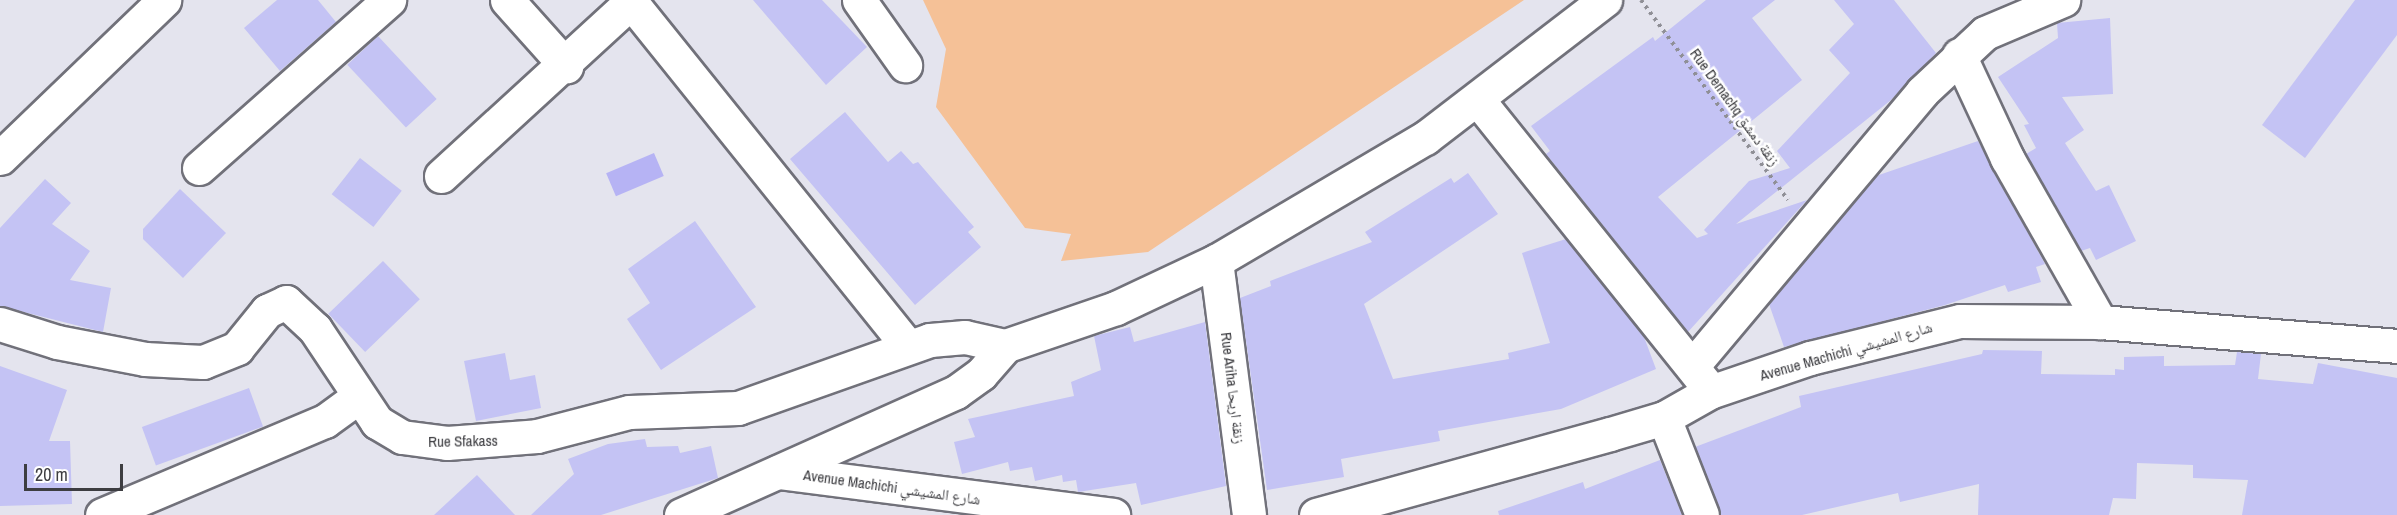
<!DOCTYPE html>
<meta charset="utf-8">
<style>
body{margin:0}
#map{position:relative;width:2397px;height:515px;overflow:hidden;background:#e4e4ee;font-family:"Archivo Narrow","Noto Naskh Arabic",sans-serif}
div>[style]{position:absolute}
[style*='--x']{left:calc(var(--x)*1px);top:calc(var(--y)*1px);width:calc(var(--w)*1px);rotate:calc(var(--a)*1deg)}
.green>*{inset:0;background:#f5c197}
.water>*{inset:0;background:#b6b3f4;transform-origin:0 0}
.building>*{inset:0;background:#c4c3f4;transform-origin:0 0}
.path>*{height:4px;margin-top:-2px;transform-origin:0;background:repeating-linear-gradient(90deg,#8f8f96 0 3px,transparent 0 7.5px)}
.roads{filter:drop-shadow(2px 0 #71717a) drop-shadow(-2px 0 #71717a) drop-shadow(0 2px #71717a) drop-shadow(0 -2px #71717a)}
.minor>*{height:33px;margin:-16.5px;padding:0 16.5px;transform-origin:16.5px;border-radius:16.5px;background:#fff}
span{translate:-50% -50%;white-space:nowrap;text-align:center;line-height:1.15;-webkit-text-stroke:5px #fff;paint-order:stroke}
.street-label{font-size:15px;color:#3d3d41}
.scale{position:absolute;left:24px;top:464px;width:99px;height:27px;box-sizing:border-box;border:3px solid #3d3d41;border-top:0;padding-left:8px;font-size:18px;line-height:21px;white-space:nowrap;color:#3d3d41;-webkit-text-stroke:4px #fff;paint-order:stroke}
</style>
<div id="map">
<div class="green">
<i style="clip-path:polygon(923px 0,1524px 0,1148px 252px,1061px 261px,1071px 234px,1025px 228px,936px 107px,946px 49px)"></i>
</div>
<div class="water">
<i style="left:654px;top:153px;width:25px;height:52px;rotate:67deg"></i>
</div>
<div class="building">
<i style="clip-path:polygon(277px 0,318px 0,336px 22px,280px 71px,244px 28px)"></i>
<i style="clip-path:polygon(753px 0,822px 0,867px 47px,826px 85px)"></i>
<i style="clip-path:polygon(1706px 0,1775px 0,1752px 18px,1802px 80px,1658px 197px,1697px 238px,1708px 234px,1704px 230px,1749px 181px,1790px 168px,1777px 151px,1850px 73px,1829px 50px,1854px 24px,1834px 0,1894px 0,1936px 53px,1891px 100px,1736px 224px,1807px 200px,1688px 332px,1546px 154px,1550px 151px,1531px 126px,1653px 37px,1655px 41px)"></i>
<i style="clip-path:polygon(2355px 0,2397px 0,2397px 35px,2305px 158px,2262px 125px)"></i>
<i style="clip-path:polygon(2110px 18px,2113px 94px,2062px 97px,2084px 130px,2065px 143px,2096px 191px,2109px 185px,2136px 241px,2096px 260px,2090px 248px,2081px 251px,2026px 154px,2036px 148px,2024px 125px,2029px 124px,1998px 77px,2058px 38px,2057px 23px)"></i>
<i style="left:378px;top:36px;width:86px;height:42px;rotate:47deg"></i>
<i style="clip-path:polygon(845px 112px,888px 162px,901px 151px,913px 164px,918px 162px,974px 227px,968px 232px,981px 247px,915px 305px,790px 159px)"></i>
<i style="clip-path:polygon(1978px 141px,2045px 264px,2036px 267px,2041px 282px,2008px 292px,2005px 285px,1945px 305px,1784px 347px,1769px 304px,1876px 176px)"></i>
<i style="left:360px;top:158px;width:53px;height:46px;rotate:38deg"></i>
<i style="clip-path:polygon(1468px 173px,1498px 214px,1364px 304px,1393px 379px,1509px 359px,1508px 353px,1550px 343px,1522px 253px,1566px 239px,1644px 337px,1656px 369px,1561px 409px,1438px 431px,1440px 441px,1341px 459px,1344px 477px,1267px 490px,1240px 298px,1271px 286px,1270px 281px,1372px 242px,1365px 232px,1451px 178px,1454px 183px)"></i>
<i style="clip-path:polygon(45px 179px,71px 203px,52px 224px,90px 251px,70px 280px,111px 288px,103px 332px,0 306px,0 228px)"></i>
<i style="clip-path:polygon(180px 189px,226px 233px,183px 278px,143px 239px,143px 229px)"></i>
<i style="clip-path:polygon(695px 221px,756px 307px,661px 370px,627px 319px,650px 303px,628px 269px)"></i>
<i style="left:383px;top:261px;width:53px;height:76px;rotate:46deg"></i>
<i style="clip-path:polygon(1205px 322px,1226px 486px,1141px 505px,1136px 483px,1078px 492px,1076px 480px,1063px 482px,1062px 475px,1035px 481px,1032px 467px,1010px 471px,1008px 462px,962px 474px,954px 442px,975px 437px,968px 419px,1074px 396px,1071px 382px,1101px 370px,1094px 336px,1130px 327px,1134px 342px)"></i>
<i style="clip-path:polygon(1983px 350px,2042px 351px,2041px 374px,2115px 375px,2115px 369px,2124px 370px,2124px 357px,2164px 356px,2164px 366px,2235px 365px,2237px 352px,2261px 354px,2258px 379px,2313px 384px,2318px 363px,2397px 378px,2397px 515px,2242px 515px,2248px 480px,2193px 478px,2193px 465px,2137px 463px,2136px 499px,2113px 498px,2109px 515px,1978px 515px,1979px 484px,1900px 502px,1898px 493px,1802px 515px,1720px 515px,1695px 447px,1801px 407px,1799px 396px,1982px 354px)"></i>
<i style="clip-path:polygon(505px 353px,510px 380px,535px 375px,541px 408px,476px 421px,464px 361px)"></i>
<i style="clip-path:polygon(0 366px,67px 390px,49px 441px,70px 441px,72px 504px,0 506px)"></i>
<i style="left:249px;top:388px;width:41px;height:114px;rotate:70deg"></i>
<i style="clip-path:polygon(645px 439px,647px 447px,678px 446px,680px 453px,711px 446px,718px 478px,601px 515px,531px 515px,574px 474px,568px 459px,608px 444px)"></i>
<i style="clip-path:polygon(1660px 460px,1682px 515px,1499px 515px,1498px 511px,1583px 482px,1585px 489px)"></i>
<i style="clip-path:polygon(477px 475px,515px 515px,434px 515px)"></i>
</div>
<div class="path">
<i style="--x:1641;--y:0;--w:248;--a:53.7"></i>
</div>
<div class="roads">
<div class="minor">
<i style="--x:507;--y:0;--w:89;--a:48.2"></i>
<i style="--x:633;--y:0;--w:3;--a:135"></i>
<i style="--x:631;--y:2;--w:442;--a:51.2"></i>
<i style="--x:859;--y:0;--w:80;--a:54.7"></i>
<i style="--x:1959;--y:55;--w:114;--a:65"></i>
<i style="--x:2007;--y:158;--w:189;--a:60.4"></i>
<i style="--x:1478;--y:100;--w:363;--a:51.3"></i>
<i style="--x:0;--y:158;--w:228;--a:-43.9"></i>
<i style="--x:199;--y:168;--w:254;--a:-41.5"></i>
<i style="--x:441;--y:176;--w:258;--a:-42.5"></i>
<i style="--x:1216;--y:261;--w:256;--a:82.6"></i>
<i style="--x:0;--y:324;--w:60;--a:17.5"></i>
<i style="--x:57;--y:342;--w:90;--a:10.9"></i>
<i style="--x:145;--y:359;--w:58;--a:3"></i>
<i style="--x:203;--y:362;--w:37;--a:-22"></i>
<i style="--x:237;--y:348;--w:48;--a:-51"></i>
<i style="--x:267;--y:311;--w:21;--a:-25"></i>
<i style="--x:286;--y:302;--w:40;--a:43"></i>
<i style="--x:315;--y:329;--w:112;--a:56.3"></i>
<i style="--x:377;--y:422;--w:29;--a:31"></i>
<i style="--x:402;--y:437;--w:45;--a:7.6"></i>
<i style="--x:447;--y:443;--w:90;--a:-4.4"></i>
<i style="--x:537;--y:436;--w:95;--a:-14.6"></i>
<i style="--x:629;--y:412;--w:109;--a:-2.1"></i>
<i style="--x:738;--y:408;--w:204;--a:-19.5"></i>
<i style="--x:930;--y:340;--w:35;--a:-5"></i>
<i style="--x:965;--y:337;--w:41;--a:12.7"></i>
<i style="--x:1694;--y:364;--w:355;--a:-50"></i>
<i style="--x:1922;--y:92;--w:86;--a:-43.1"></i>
<i style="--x:1985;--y:33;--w:85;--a:-22.9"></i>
<i style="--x:1664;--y:418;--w:104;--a:68.6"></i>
<i style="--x:778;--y:472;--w:338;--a:7.3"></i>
<i style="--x:102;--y:515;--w:242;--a:-22.9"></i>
<i style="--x:325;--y:421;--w:41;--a:-36"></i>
<i style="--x:681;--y:515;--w:301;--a:-24.1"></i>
<i style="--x:956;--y:392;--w:31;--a:-36"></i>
<i style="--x:981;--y:374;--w:37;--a:-49"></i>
<i style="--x:1005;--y:346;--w:117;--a:-18.9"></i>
<i style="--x:1116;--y:308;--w:110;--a:-25.2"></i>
<i style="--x:1216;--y:261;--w:243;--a:-30.5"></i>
<i style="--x:1425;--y:138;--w:227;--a:-37.5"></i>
<i style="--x:1316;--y:515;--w:305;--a:-15.4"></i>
<i style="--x:1610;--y:434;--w:56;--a:-16.5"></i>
<i style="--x:1664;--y:418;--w:53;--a:-29.5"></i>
<i style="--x:1710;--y:392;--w:106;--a:-18.8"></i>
<i style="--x:1810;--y:358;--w:154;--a:-13.9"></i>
<i style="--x:1960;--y:321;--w:140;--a:0.4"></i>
<i style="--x:2100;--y:322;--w:298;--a:4.6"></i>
</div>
</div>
<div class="street-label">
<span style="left:1735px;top:107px;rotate:54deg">Rue Demachq زنقة دمشق</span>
<span style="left:1846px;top:351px;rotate:-16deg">Avenue Machichi شارع المشيشي</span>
<span style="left:1233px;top:388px;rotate:83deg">Rue Ariha زنقة اريحا</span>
<span style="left:463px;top:441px;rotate:-1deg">Rue Sfakass</span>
<span style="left:892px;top:487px;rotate:8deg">Avenue Machichi شارع المشيشي</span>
</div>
<div class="scale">20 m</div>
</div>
